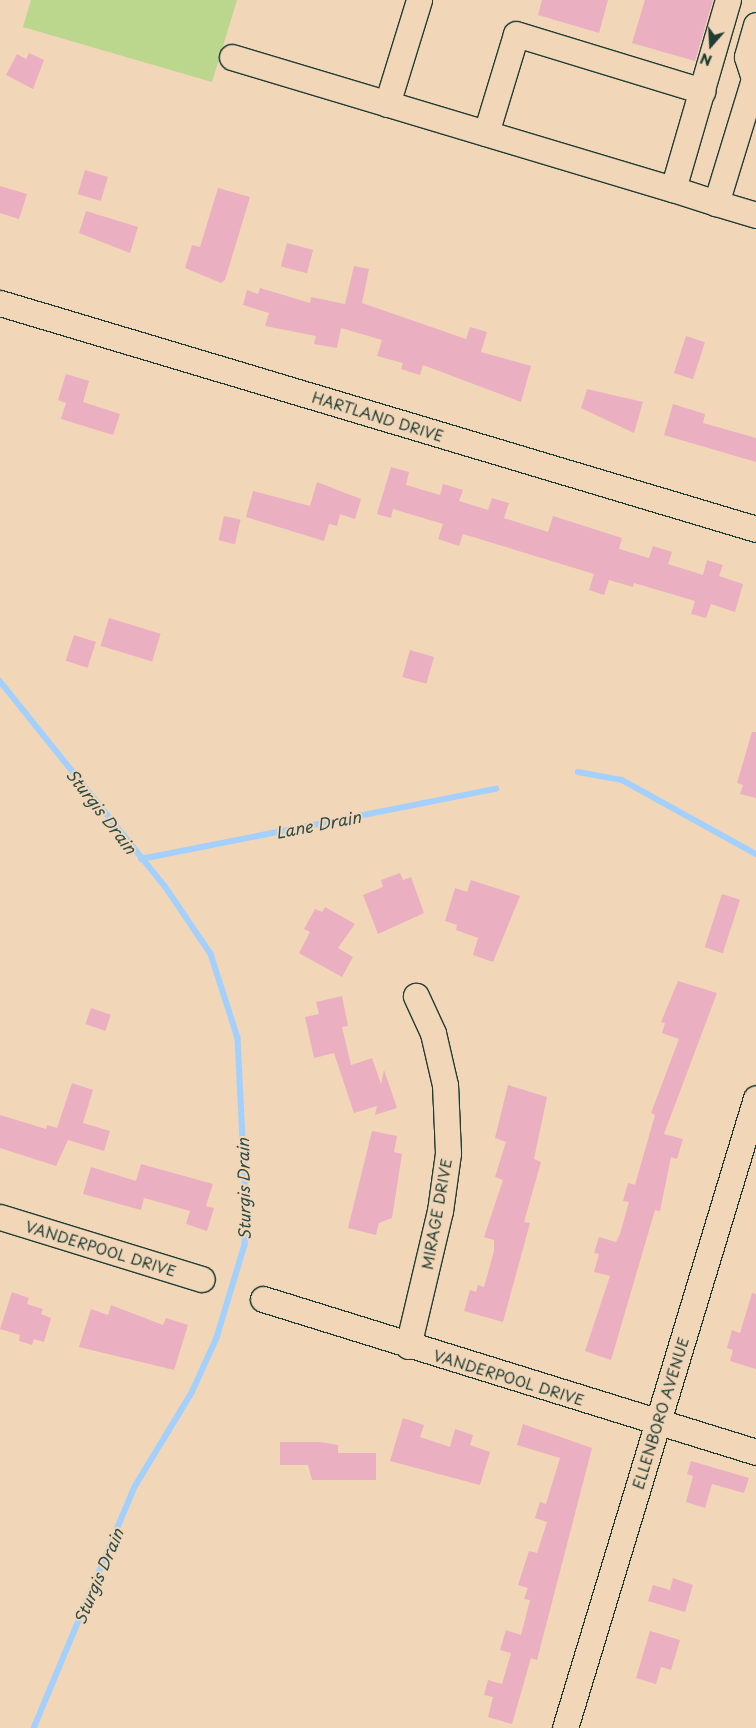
<!DOCTYPE html>
<style>
body{margin:0}
#map{position:relative;width:756px;height:1728px;overflow:hidden;background:#f1d6b8;font-family:"Playpen Sans",sans-serif}
div>[style]{position:absolute}
[style*='--x']{left:calc(var(--x)*1px);top:calc(var(--y)*1px);width:calc(var(--w)*1px);rotate:calc(var(--a)*1deg)}
.green>*{inset:0;background:#bbd68d}
.stream>*{height:5.5px;margin:-2.75px;padding:0 2.75px;transform-origin:2.75px;border-radius:2.75px;background:#a3d0fd}
.building>*{inset:0;background:#eab0c1;transform-origin:0 0}
.roads{filter:drop-shadow(1px 0 #1f3d34) drop-shadow(-1px 0 #1f3d34) drop-shadow(0 1px #1f3d34) drop-shadow(0 -1px #1f3d34)}
.minor>*{height:25px;margin:-12.5px;padding:0 12.5px;transform-origin:12.5px;border-radius:12.5px;background:#f1d6b8}
span{translate:-50% -50%;white-space:nowrap;text-align:center;line-height:1.15;-webkit-text-stroke:4px #f1d6b8;paint-order:stroke}
.street-label{font-size:15px;color:#1f3d34}
.water-label{font-size:16px;color:#2c4c48;font-style:italic}
.north{position:absolute;left:686px;top:20px;width:50px;height:50px;-webkit-text-stroke:4px #f1d6b8;paint-order:stroke;rotate:199deg;font-size:14px;font-weight:700;line-height:20px;text-align:center;color:#1f3d34}
.north::after{content:'';display:block;margin:auto;width:18px;height:22px;background:#1f3d34;clip-path:polygon(50% 0,100% 100%,50% 72%,0 100%)}
</style>
<div id="map">
<div class="green">
<i style="clip-path:polygon(31px 0,237px 0,212px 82px,23px 27px)"></i>
</div>
<div class="stream">
<i style="--x:0;--y:681;--w:263;--a:51.2"></i>
<i style="--x:165;--y:886;--w:82;--a:55.9"></i>
<i style="--x:211;--y:954;--w:88;--a:72.2"></i>
<i style="--x:238;--y:1038;--w:164;--a:87.2"></i>
<i style="--x:246;--y:1202;--w:43;--a:91.3"></i>
<i style="--x:245;--y:1245;--w:97;--a:106.8"></i>
<i style="--x:217;--y:1338;--w:60;--a:114.4"></i>
<i style="--x:192;--y:1393;--w:110;--a:121.2"></i>
<i style="--x:135;--y:1487;--w:261;--a:112.7"></i>
<i style="--x:578;--y:772;--w:45;--a:10.3"></i>
<i style="--x:622;--y:780;--w:153;--a:28.9"></i>
<i style="--x:141;--y:859;--w:362;--a:-11.2"></i>
</div>
<div class="building">
<i style="clip-path:polygon(542px 0,608px 0,599px 33px,538px 15px)"></i>
<i style="clip-path:polygon(645px 0,713px 0,695px 61px,632px 43px)"></i>
<i style="clip-path:polygon(29px 53px,44px 60px,33px 89px,6px 75px,17px 54px,26px 59px)"></i>
<i style="left:85px;top:170px;width:24px;height:25px;rotate:17deg"></i>
<i style="clip-path:polygon(0 186px,27px 194px,19px 219px,0 213px)"></i>
<i style="clip-path:polygon(218px 188px,250px 197px,225px 280px,221px 283px,185px 268px,192px 245px,200px 247px)"></i>
<i style="clip-path:polygon(86px 211px,138px 227px,130px 253px,79px 233px)"></i>
<i style="left:287px;top:243px;width:27px;height:24px;rotate:15deg"></i>
<i style="clip-path:polygon(354px 266px,369px 269px,362px 303px,466px 339px,470px 327px,487px 332px,481px 352px,531px 366px,521px 402px,423px 365px,420px 375px,401px 369px,403px 363px,377px 356px,382px 340px,341px 328px,337px 348px,314px 344px,316px 336px,265px 326px,269px 313px,243px 305px,247px 290px,258px 294px,260px 288px,310px 303px,311px 297px,345px 304px)"></i>
<i style="left:686px;top:336px;width:20px;height:39px;rotate:18deg"></i>
<i style="clip-path:polygon(66px 374px,89px 381px,83px 402px,120px 414px,113px 435px,61px 419px,66px 403px,58px 400px)"></i>
<i style="clip-path:polygon(587px 389px,643px 402px,634px 433px,581px 408px)"></i>
<i style="clip-path:polygon(673px 404px,705px 414px,703px 423px,756px 438px,756px 462px,664px 435px)"></i>
<i style="clip-path:polygon(391px 467px,409px 472px,406px 485px,440px 495px,443px 484px,463px 490px,459px 501px,488px 510px,492px 498px,509px 503px,504px 518px,548px 532px,553px 516px,622px 538px,619px 549px,649px 558px,653px 546px,672px 552px,668px 564px,703px 575px,707px 560px,723px 565px,719px 576px,743px 584px,735px 612px,711px 604px,706px 618px,691px 614px,695px 601px,634px 583px,633px 587px,609px 580px,604px 595px,589px 590px,594px 574px,463px 534px,459px 546px,438px 539px,443px 524px,393px 509px,391px 518px,377px 514px)"></i>
<i style="clip-path:polygon(317px 482px,361px 499px,355px 519px,340px 514px,337px 526px,329px 524px,324px 541px,246px 517px,253px 491px,310px 506px)"></i>
<i style="left:224px;top:516px;width:17px;height:25px;rotate:13deg"></i>
<i style="left:109px;top:618px;width:54px;height:29px;rotate:17deg"></i>
<i style="left:74px;top:635px;width:23px;height:27px;rotate:18deg"></i>
<i style="left:410px;top:650px;width:25px;height:28px;rotate:16deg"></i>
<i style="clip-path:polygon(752px 732px,756px 732px,756px 798px,740px 794px,743px 785px,737px 783px)"></i>
<i style="clip-path:polygon(400px 873px,403px 880px,411px 877px,424px 913px,378px 934px,363px 895px,383px 887px,381px 880px)"></i>
<i style="clip-path:polygon(471px 880px,520px 896px,493px 962px,473px 955px,478px 938px,456px 930px,457px 925px,445px 921px,455px 888px,467px 892px)"></i>
<i style="left:722px;top:894px;width:19px;height:56px;rotate:18deg"></i>
<i style="clip-path:polygon(325px 907px,355px 924px,338px 948px,353px 957px,342px 977px,299px 953px,310px 932px,304px 929px,315px 909px,322px 912px)"></i>
<i style="clip-path:polygon(678px 981px,717px 993px,664px 1134px,683px 1139px,677px 1159px,671px 1157px,660px 1211px,655px 1210px,611px 1360px,585px 1351px,610px 1276px,594px 1272px,599px 1254px,594px 1253px,599px 1237px,616px 1242px,620px 1234px,629px 1202px,623px 1201px,628px 1183px,635px 1185px,655px 1115px,651px 1113px,679px 1039px,662px 1033px,665px 1023px,661px 1022px)"></i>
<i style="clip-path:polygon(342px 996px,348px 1026px,342px 1027px,351px 1065px,372px 1058px,381px 1084px,384px 1070px,397px 1108px,375px 1115px,377px 1106px,354px 1113px,334px 1053px,314px 1058px,305px 1017px,319px 1014px,316px 1002px)"></i>
<i style="left:91px;top:1008px;width:21px;height:17px;rotate:19deg"></i>
<i style="clip-path:polygon(72px 1083px,93px 1090px,83px 1123px,110px 1131px,104px 1151px,68px 1140px,56px 1166px,0 1148px,0 1115px,46px 1129px,47px 1125px,57px 1128px)"></i>
<i style="clip-path:polygon(508px 1085px,547px 1097px,534px 1159px,541px 1162px,524px 1222px,530px 1223px,503px 1322px,464px 1311px,470px 1290px,476px 1292px,478px 1285px,484px 1287px,494px 1251px,494px 1240px,484px 1237px,503px 1180px,495px 1177px,506px 1142px,495px 1138px)"></i>
<i style="clip-path:polygon(372px 1131px,397px 1136px,394px 1152px,402px 1154px,392px 1218px,379px 1223px,376px 1235px,348px 1228px)"></i>
<i style="clip-path:polygon(141px 1164px,213px 1184px,206px 1206px,214px 1208px,207px 1231px,186px 1224px,190px 1211px,162px 1203px,144px 1198px,141px 1210px,83px 1194px,91px 1167px,136px 1181px)"></i>
<i style="clip-path:polygon(12px 1292px,29px 1298px,27px 1304px,43px 1309px,41px 1314px,51px 1318px,44px 1342px,34px 1339px,32px 1345px,19px 1341px,20px 1335px,0 1329px)"></i>
<i style="clip-path:polygon(752px 1293px,756px 1294px,756px 1369px,730px 1361px,733px 1350px,727px 1348px,732px 1330px,740px 1333px)"></i>
<i style="clip-path:polygon(111px 1305px,163px 1325px,166px 1318px,188px 1325px,174px 1370px,79px 1347px,91px 1309px,108px 1315px)"></i>
<i style="clip-path:polygon(403px 1418px,424px 1425px,420px 1437px,450px 1447px,455px 1429px,473px 1435px,470px 1445px,490px 1452px,480px 1485px,390px 1461px)"></i>
<i style="clip-path:polygon(523px 1424px,592px 1448px,537px 1660px,531px 1658px,512px 1724px,488px 1717px,493px 1697px,484px 1695px,488px 1680px,502px 1684px,511px 1653px,500px 1650px,506px 1630px,521px 1635px,530px 1600px,524px 1599px,528px 1588px,518px 1585px,529px 1551px,537px 1553px,547px 1522px,535px 1518px,540px 1502px,546px 1504px,560px 1458px,517px 1445px)"></i>
<i style="clip-path:polygon(280px 1442px,320px 1442px,338px 1445px,338px 1453px,376px 1453px,376px 1480px,312px 1480px,308px 1465px,280px 1465px)"></i>
<i style="clip-path:polygon(691px 1461px,749px 1478px,744px 1493px,712px 1484px,705px 1508px,686px 1502px,693px 1476px,687px 1474px)"></i>
<i style="clip-path:polygon(673px 1578px,693px 1585px,685px 1612px,648px 1601px,653px 1585px,670px 1590px)"></i>
<i style="clip-path:polygon(650px 1631px,680px 1640px,671px 1670px,661px 1667px,656px 1684px,636px 1678px)"></i>
</div>
<div class="roads">
<div class="minor">
<i style="--x:756;--y:25;--w:33;--a:106"></i>
<i style="--x:747;--y:57;--w:23;--a:72"></i>
<i style="--x:754;--y:79;--w:130;--a:107"></i>
<i style="--x:716;--y:203;--w:42;--a:16.7"></i>
<i style="--x:232;--y:57;--w:460;--a:16.7"></i>
<i style="--x:673;--y:189;--w:197;--a:-73.8"></i>
<i style="--x:387;--y:104;--w:109;--a:-72.9"></i>
<i style="--x:486;--y:133;--w:103;--a:-73.1"></i>
<i style="--x:516;--y:34;--w:195;--a:17"></i>
<i style="--x:673;--y:189;--w:45;--a:18"></i>
<i style="--x:0;--y:303;--w:789;--a:16.64"></i>
<i style="--x:0;--y:1217;--w:211;--a:17.1"></i>
<i style="--x:263;--y:1299;--w:516;--a:17.24"></i>
<i style="--x:408;--y:1346;--w:139;--a:-76.7"></i>
<i style="--x:440;--y:1211;--w:59;--a:-82.1"></i>
<i style="--x:448;--y:1153;--w:68;--a:-92.5"></i>
<i style="--x:445;--y:1085;--w:53;--a:-103"></i>
<i style="--x:433;--y:1033;--w:41;--a:-114.7"></i>
<i style="--x:565;--y:1728;--w:658;--a:-73.13"></i>
</div>
</div>
<div class="street-label">
<span style="left:378px;top:416px;rotate:17deg">HARTLAND DRIVE</span>
<span style="left:436px;top:1214px;rotate:-80deg">MIRAGE DRIVE</span>
<span style="left:101px;top:1248px;rotate:17deg">VANDERPOOL DRIVE</span>
<span style="left:509px;top:1377px;rotate:17deg">VANDERPOOL DRIVE</span>
<span style="left:660px;top:1413px;rotate:-73deg">ELLENBORO AVENUE</span>
</div>
<div class="water-label">
<span style="left:102px;top:811px;rotate:52deg">Sturgis Drain</span>
<span style="left:318px;top:824px;rotate:-11deg">Lane Drain</span>
<span style="left:243px;top:1189px;rotate:-91deg">Sturgis Drain</span>
<span style="left:98px;top:1576px;rotate:-67deg">Sturgis Drain</span>
</div>
<div class="north">N</div>
</div>
